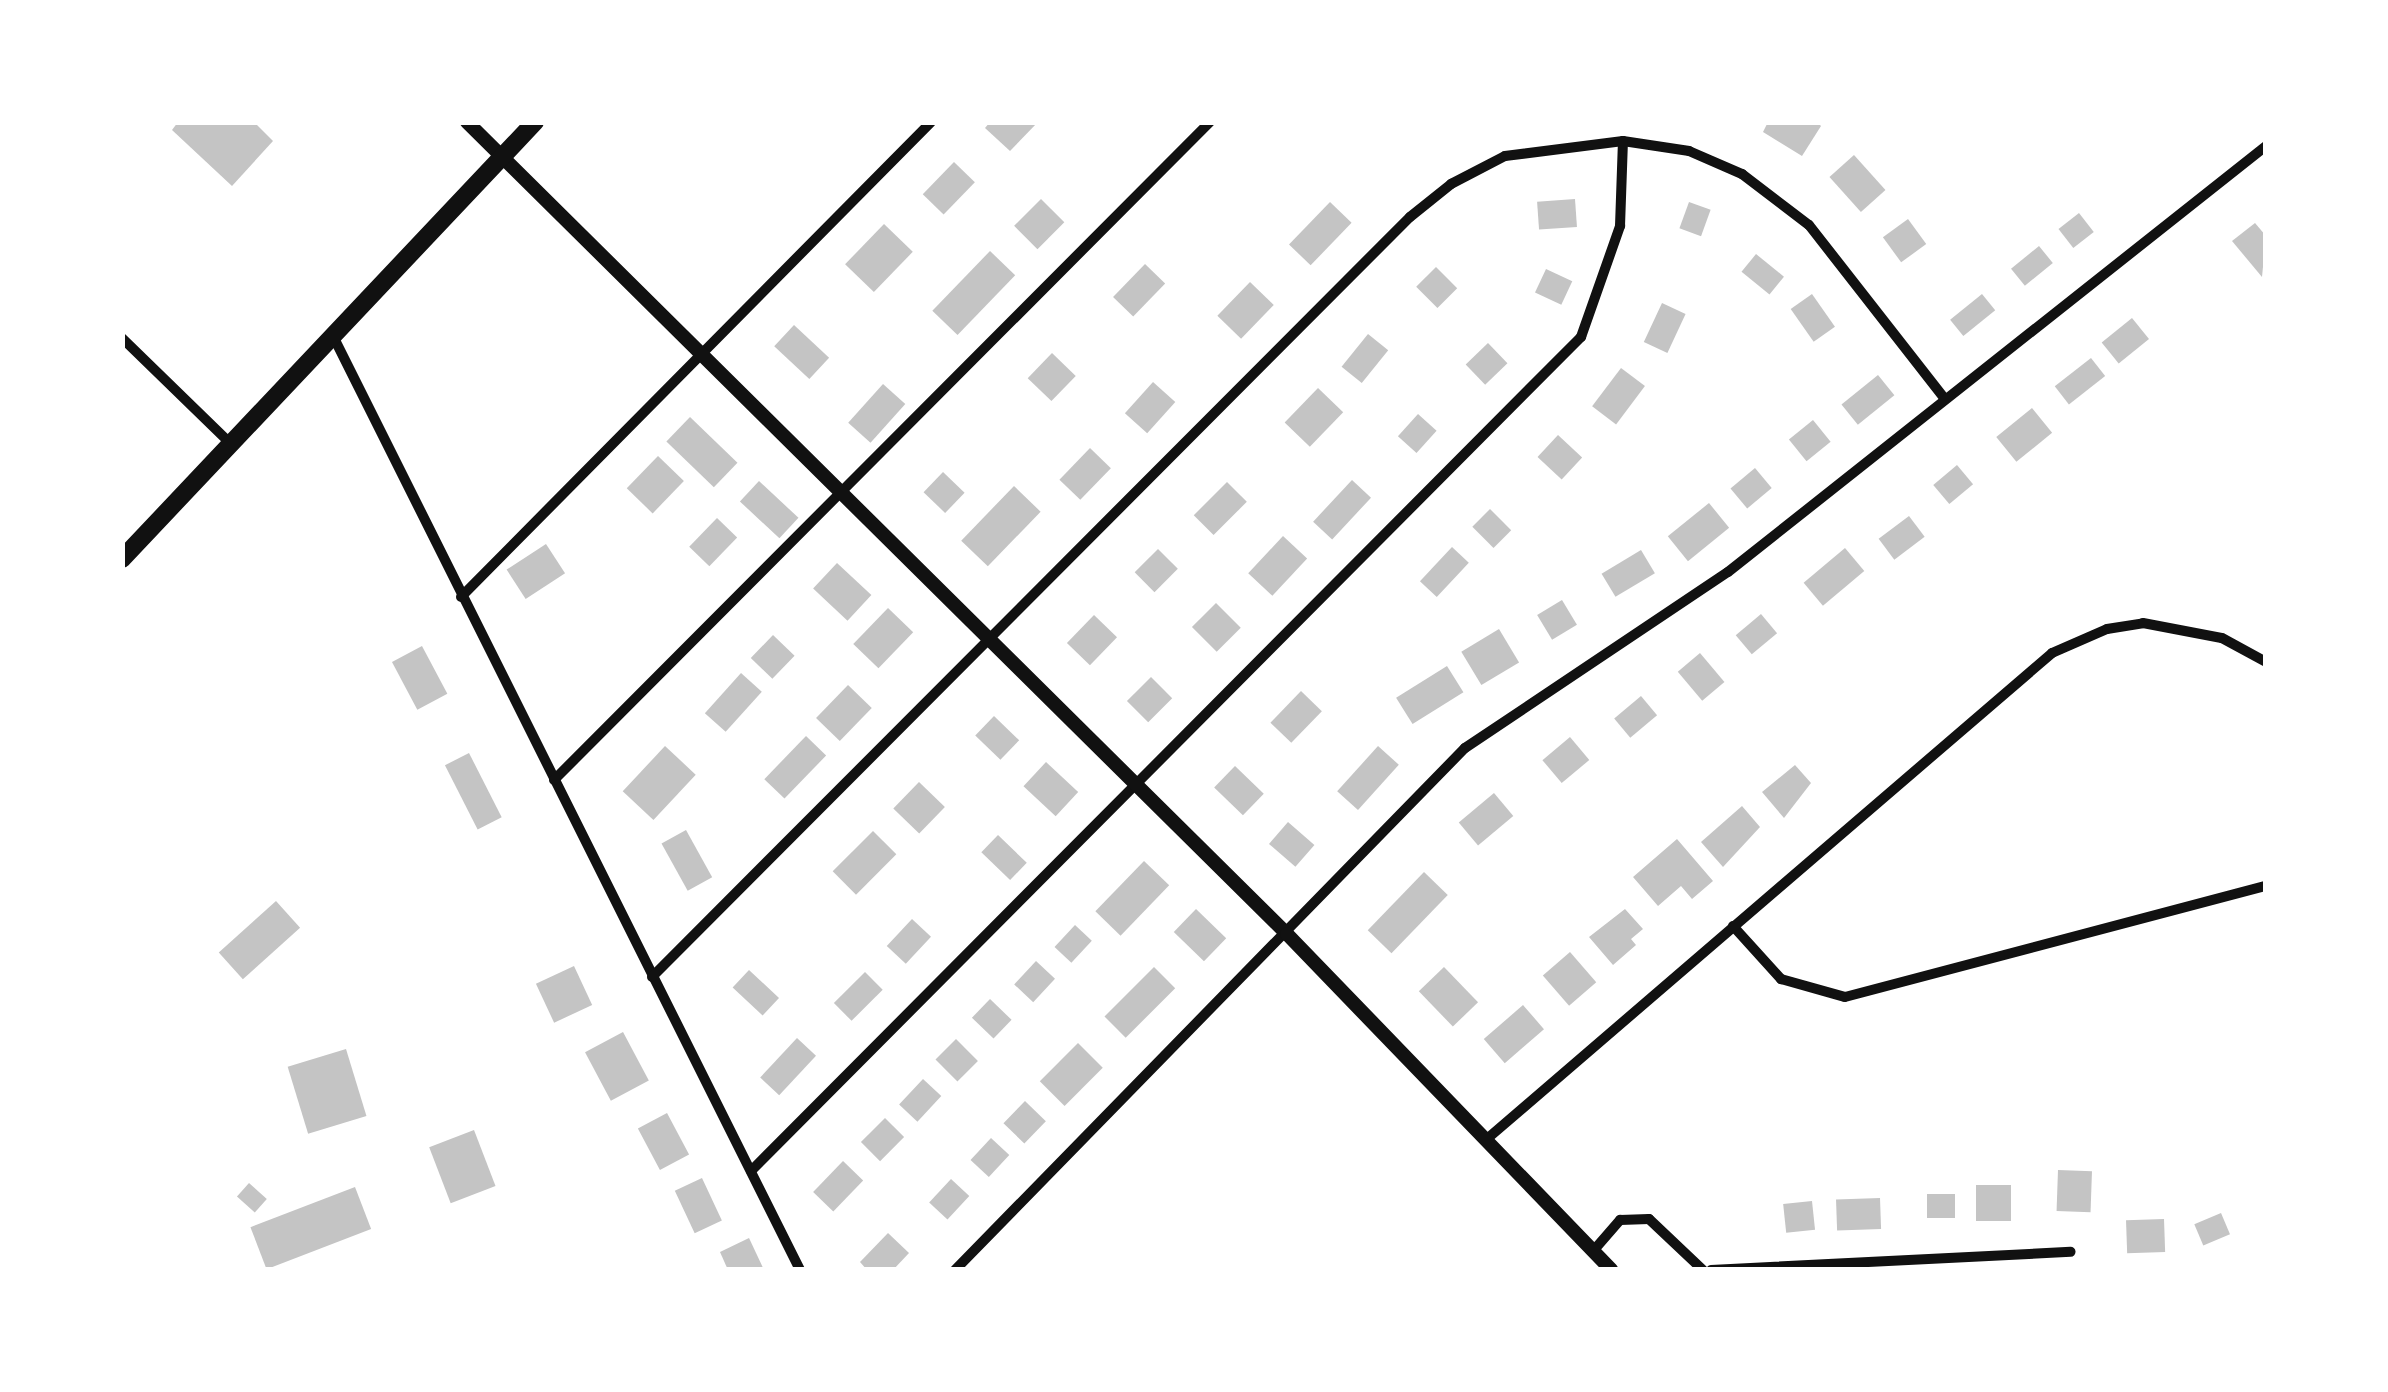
<!DOCTYPE html>
<style>
body{margin:0}
#map{position:relative;width:2388px;height:1392px;overflow:hidden;background:#fff;font-family:"PT Sans",sans-serif}
div>[style]{position:absolute}
[style*='--x']{left:calc(var(--x)*1px);top:calc(var(--y)*1px);width:calc(var(--w)*1px);rotate:calc(var(--a)*1deg)}
.building>*{inset:0;background:#c4c4c4;transform-origin:0 0}
.minor>*{height:10px;margin:-5px;padding:0 5px;transform-origin:5px;border-radius:5px;background:#111}
.tertiary>*{height:14px;margin:-7px;padding:0 7px;transform-origin:7px;border-radius:7px;background:#111}
.primary>*{height:18px;margin:-9px;padding:0 9px;transform-origin:9px;border-radius:9px;background:#111}
span{translate:-50% -50%;white-space:nowrap;text-align:center;line-height:1.15;-webkit-text-stroke:8px #fff;paint-order:stroke}
.frame{position:absolute;inset:0;border:125px solid #fff;pointer-events:none}
</style>
<div id="map">
<div class="building">
<i style="clip-path:polygon(178px 122px,254px 122px,273px 141px,232px 186px,172px 130px)"></i>
<i style="clip-path:polygon(990px 122px,1038px 122px,1010px 151px,985px 128px)"></i>
<i style="clip-path:polygon(1768px 122px,1817px 122px,1821px 126px,1802px 156px,1763px 132px)"></i>
<i style="left:1854px;top:155px;width:47px;height:33px;rotate:48deg"></i>
<i style="left:954px;top:162px;width:29px;height:45px;rotate:44deg"></i>
<i style="left:1041px;top:199px;width:33px;height:38px;rotate:45deg"></i>
<i style="left:1575px;top:199px;width:28px;height:38px;rotate:86deg"></i>
<i style="left:1330px;top:202px;width:30px;height:59px;rotate:44deg"></i>
<i style="left:1689px;top:202px;width:23px;height:28px;rotate:20deg"></i>
<i style="left:2079px;top:213px;width:24px;height:26px;rotate:52deg"></i>
<i style="left:1908px;top:219px;width:31px;height:31px;rotate:54deg"></i>
<i style="clip-path:polygon(2255px 223px,2266px 236px,2262px 277px,2232px 241px)"></i>
<i style="left:884px;top:224px;width:40px;height:56px;rotate:44deg"></i>
<i style="left:2039px;top:246px;width:22px;height:36px;rotate:51deg"></i>
<i style="left:990px;top:251px;width:35px;height:83px;rotate:44deg"></i>
<i style="left:1756px;top:254px;width:36px;height:23px;rotate:39deg"></i>
<i style="left:1145px;top:264px;width:28px;height:46px;rotate:44deg"></i>
<i style="left:1436px;top:267px;width:30px;height:28px;rotate:45deg"></i>
<i style="left:1546px;top:269px;width:29px;height:26px;rotate:25deg"></i>
<i style="left:1250px;top:282px;width:33px;height:47px;rotate:44deg"></i>
<i style="left:1812px;top:294px;width:40px;height:26px;rotate:55deg"></i>
<i style="left:1982px;top:294px;width:21px;height:41px;rotate:51deg"></i>
<i style="left:1662px;top:303px;width:26px;height:43px;rotate:25deg"></i>
<i style="left:2132px;top:318px;width:27px;height:39px;rotate:51deg"></i>
<i style="left:794px;top:325px;width:48px;height:29px;rotate:43deg"></i>
<i style="left:1368px;top:334px;width:26px;height:42px;rotate:39deg"></i>
<i style="left:1488px;top:343px;width:28px;height:31px;rotate:46deg"></i>
<i style="left:1052px;top:353px;width:33px;height:35px;rotate:44deg"></i>
<i style="left:2091px;top:358px;width:23px;height:46px;rotate:52deg"></i>
<i style="left:1621px;top:368px;width:30px;height:48px;rotate:37deg"></i>
<i style="left:1878px;top:375px;width:26px;height:47px;rotate:51deg"></i>
<i style="left:1153px;top:382px;width:30px;height:42px;rotate:42deg"></i>
<i style="left:883px;top:384px;width:30px;height:52px;rotate:42deg"></i>
<i style="left:1318px;top:388px;width:35px;height:48px;rotate:44deg"></i>
<i style="left:2032px;top:408px;width:32px;height:46px;rotate:51deg"></i>
<i style="left:1418px;top:414px;width:25px;height:30px;rotate:42deg"></i>
<i style="left:690px;top:417px;width:66px;height:34px;rotate:44deg"></i>
<i style="left:1813px;top:420px;width:28px;height:31px;rotate:51deg"></i>
<i style="left:1558px;top:435px;width:33px;height:30px;rotate:43deg"></i>
<i style="left:1090px;top:448px;width:29px;height:44px;rotate:44deg"></i>
<i style="left:658px;top:456px;width:36px;height:45px;rotate:44deg"></i>
<i style="left:1957px;top:465px;width:25px;height:31px;rotate:50deg"></i>
<i style="left:1755px;top:468px;width:26px;height:32px;rotate:50deg"></i>
<i style="left:943px;top:472px;width:30px;height:28px;rotate:44deg"></i>
<i style="left:1352px;top:480px;width:26px;height:57px;rotate:43deg"></i>
<i style="left:759px;top:481px;width:54px;height:28px;rotate:43deg"></i>
<i style="left:1227px;top:482px;width:28px;height:47px;rotate:45deg"></i>
<i style="left:1014px;top:486px;width:37px;height:76px;rotate:44deg"></i>
<i style="left:1709px;top:503px;width:32px;height:53px;rotate:51deg"></i>
<i style="left:1490px;top:509px;width:30px;height:25px;rotate:45deg"></i>
<i style="left:1909px;top:516px;width:26px;height:38px;rotate:53deg"></i>
<i style="left:717px;top:518px;width:28px;height:40px;rotate:44deg"></i>
<i style="left:1283px;top:536px;width:33px;height:51px;rotate:43deg"></i>
<i style="left:546px;top:544px;width:35px;height:47px;rotate:57deg"></i>
<i style="left:1452px;top:547px;width:23px;height:47px;rotate:43deg"></i>
<i style="left:1845px;top:548px;width:30px;height:54px;rotate:50deg"></i>
<i style="left:1158px;top:549px;width:28px;height:33px;rotate:45deg"></i>
<i style="left:1641px;top:550px;width:27px;height:46px;rotate:59deg"></i>
<i style="left:837px;top:563px;width:47px;height:35px;rotate:43deg"></i>
<i style="left:1562px;top:600px;width:29px;height:29px;rotate:59deg"></i>
<i style="left:1216px;top:603px;width:35px;height:34px;rotate:45deg"></i>
<i style="left:888px;top:608px;width:35px;height:50px;rotate:44deg"></i>
<i style="left:1761px;top:614px;width:25px;height:33px;rotate:50deg"></i>
<i style="left:1094px;top:615px;width:32px;height:39px;rotate:44deg"></i>
<i style="left:1499px;top:629px;width:39px;height:44px;rotate:59deg"></i>
<i style="left:773px;top:635px;width:30px;height:32px;rotate:44deg"></i>
<i style="left:422px;top:646px;width:54px;height:34px;rotate:62deg"></i>
<i style="left:1700px;top:653px;width:38px;height:29px;rotate:50deg"></i>
<i style="left:1447px;top:666px;width:31px;height:60px;rotate:58deg"></i>
<i style="left:741px;top:673px;width:28px;height:54px;rotate:42deg"></i>
<i style="left:1151px;top:677px;width:30px;height:34px;rotate:45deg"></i>
<i style="left:848px;top:685px;width:33px;height:46px;rotate:44deg"></i>
<i style="left:1301px;top:691px;width:29px;height:44px;rotate:44deg"></i>
<i style="left:1641px;top:696px;width:25px;height:35px;rotate:50deg"></i>
<i style="left:994px;top:716px;width:35px;height:27px;rotate:44deg"></i>
<i style="left:806px;top:736px;width:28px;height:60px;rotate:44deg"></i>
<i style="left:1570px;top:737px;width:30px;height:36px;rotate:50deg"></i>
<i style="left:665px;top:746px;width:42px;height:62px;rotate:43deg"></i>
<i style="left:1378px;top:746px;width:28px;height:61px;rotate:42deg"></i>
<i style="left:469px;top:753px;width:72px;height:27px;rotate:63deg"></i>
<i style="left:1046px;top:762px;width:44px;height:33px;rotate:43deg"></i>
<i style="clip-path:polygon(1795px 765px,1811px 783px,1784px 818px,1762px 792px)"></i>
<i style="left:1235px;top:766px;width:40px;height:30px;rotate:44deg"></i>
<i style="left:919px;top:782px;width:36px;height:37px;rotate:44deg"></i>
<i style="left:1494px;top:793px;width:30px;height:46px;rotate:50deg"></i>
<i style="clip-path:polygon(1742px 806px,1760px 827px,1723px 867px,1701px 842px)"></i>
<i style="left:1288px;top:822px;width:35px;height:29px;rotate:41deg"></i>
<i style="left:686px;top:830px;width:54px;height:28px;rotate:61deg"></i>
<i style="left:873px;top:831px;width:33px;height:57px;rotate:45deg"></i>
<i style="left:998px;top:835px;width:40px;height:24px;rotate:44deg"></i>
<i style="clip-path:polygon(1677px 839px,1713px 881px,1692px 899px,1681px 886px,1658px 906px,1633px 877px)"></i>
<i style="left:1144px;top:861px;width:35px;height:70px;rotate:44deg"></i>
<i style="left:1424px;top:872px;width:33px;height:81px;rotate:44deg"></i>
<i style="left:276px;top:901px;width:36px;height:77px;rotate:48deg"></i>
<i style="left:1196px;top:909px;width:42px;height:32px;rotate:44deg"></i>
<i style="clip-path:polygon(1625px 909px,1643px 929px,1631px 939px,1636px 945px,1613px 965px,1589px 937px)"></i>
<i style="left:912px;top:919px;width:26px;height:37px;rotate:43deg"></i>
<i style="left:1075px;top:925px;width:23px;height:30px;rotate:43deg"></i>
<i style="left:1570px;top:952px;width:40px;height:36px;rotate:49deg"></i>
<i style="left:1036px;top:961px;width:26px;height:32px;rotate:43deg"></i>
<i style="left:574px;top:966px;width:43px;height:42px;rotate:65deg"></i>
<i style="left:1154px;top:967px;width:30px;height:70px;rotate:45deg"></i>
<i style="left:1444px;top:967px;width:49px;height:35px;rotate:46deg"></i>
<i style="left:749px;top:970px;width:41px;height:24px;rotate:43deg"></i>
<i style="left:865px;top:972px;width:25px;height:44px;rotate:45deg"></i>
<i style="left:990px;top:999px;width:30px;height:26px;rotate:44deg"></i>
<i style="left:1523px;top:1005px;width:32px;height:52px;rotate:49deg"></i>
<i style="left:623px;top:1032px;width:55px;height:43px;rotate:62deg"></i>
<i style="left:797px;top:1038px;width:26px;height:54px;rotate:43deg"></i>
<i style="left:956px;top:1039px;width:31px;height:29px;rotate:45deg"></i>
<i style="left:1078px;top:1043px;width:35px;height:54px;rotate:45deg"></i>
<i style="left:346px;top:1049px;width:70px;height:61px;rotate:73deg"></i>
<i style="left:923px;top:1079px;width:25px;height:35px;rotate:43deg"></i>
<i style="left:1025px;top:1101px;width:29px;height:31px;rotate:44deg"></i>
<i style="left:667px;top:1113px;width:47px;height:33px;rotate:62deg"></i>
<i style="left:885px;top:1118px;width:27px;height:34px;rotate:45deg"></i>
<i style="left:474px;top:1130px;width:60px;height:48px;rotate:69deg"></i>
<i style="left:991px;top:1138px;width:25px;height:30px;rotate:43deg"></i>
<i style="left:843px;top:1161px;width:28px;height:43px;rotate:44deg"></i>
<i style="left:2058px;top:1170px;width:34px;height:41px;rotate:2deg"></i>
<i style="left:702px;top:1178px;width:47px;height:30px;rotate:65deg"></i>
<i style="left:951px;top:1179px;width:25px;height:32px;rotate:43deg"></i>
<i style="left:249px;top:1183px;width:24px;height:18px;rotate:42deg"></i>
<i style="left:1976px;top:1185px;width:35px;height:36px"></i>
<i style="left:355px;top:1187px;width:45px;height:112px;rotate:69deg"></i>
<i style="left:1927px;top:1194px;width:28px;height:24px"></i>
<i style="left:1880px;top:1198px;width:31px;height:44px;rotate:88deg"></i>
<i style="left:1812px;top:1201px;width:29px;height:29px;rotate:84deg"></i>
<i style="left:2221px;top:1213px;width:23px;height:29px;rotate:67deg"></i>
<i style="left:2164px;top:1219px;width:33px;height:38px;rotate:88deg"></i>
<i style="clip-path:polygon(888px 1233px,909px 1253px,893px 1270px,867px 1270px,860px 1262px)"></i>
<i style="clip-path:polygon(749px 1238px,764px 1270px,728px 1270px,720px 1252px)"></i>
</div>
<div class="minor">
<i style="--x:333;--y:336;--w:1044;--a:63.43"></i>
<i style="--x:122;--y:338;--w:152;--a:44.2"></i>
<i style="--x:461;--y:597;--w:668;--a:-45.3"></i>
<i style="--x:554;--y:780;--w:929;--a:-45.09"></i>
<i style="--x:1733;--y:926;--w:72;--a:47.8"></i>
<i style="--x:1781;--y:979;--w:66;--a:15.7"></i>
<i style="--x:1845;--y:997;--w:435;--a:-14.8"></i>
<i style="--x:652;--y:977;--w:1073;--a:-45.08"></i>
<i style="--x:1410;--y:217;--w:53;--a:-38.8"></i>
<i style="--x:1451;--y:184;--w:61;--a:-27.4"></i>
<i style="--x:1505;--y:156;--w:119;--a:-7.2"></i>
<i style="--x:1623;--y:141;--w:67;--a:8.6"></i>
<i style="--x:1689;--y:151;--w:58;--a:23.5"></i>
<i style="--x:1742;--y:174;--w:84;--a:37.3"></i>
<i style="--x:1809;--y:225;--w:219;--a:52"></i>
<i style="--x:1488;--y:1138;--w:744;--a:-40.69"></i>
<i style="--x:2052;--y:653;--w:60;--a:-23.6"></i>
<i style="--x:2107;--y:629;--w:36;--a:-9"></i>
<i style="--x:2143;--y:623;--w:80;--a:10.8"></i>
<i style="--x:2222;--y:638;--w:50;--a:28.6"></i>
<i style="--x:751;--y:1171;--w:1177;--a:-45.14"></i>
<i style="--x:1581;--y:337;--w:118;--a:-70.6"></i>
<i style="--x:1620;--y:226;--w:85;--a:-88"></i>
<i style="--x:1594;--y:1250;--w:40;--a:-49"></i>
<i style="--x:1620;--y:1220;--w:29;--a:-2"></i>
<i style="--x:1649;--y:1219;--w:74;--a:43.4"></i>
<i style="--x:955;--y:1270;--w:730;--a:-45.67"></i>
<i style="--x:1465;--y:748;--w:316;--a:-33.8"></i>
<i style="--x:1728;--y:572;--w:686;--a:-38.37"></i>
<i style="--x:1711;--y:1270;--w:360;--a:-2.9"></i>
</div>
<div class="tertiary">
<i style="--x:467;--y:122;--w:1154;--a:44.72"></i>
<i style="--x:1287;--y:934;--w:467;--a:46"></i>
</div>
<div class="primary">
<i style="--x:122;--y:559;--w:601;--a:-46.62"></i>
</div>
<div class="frame"></div>
</div>
